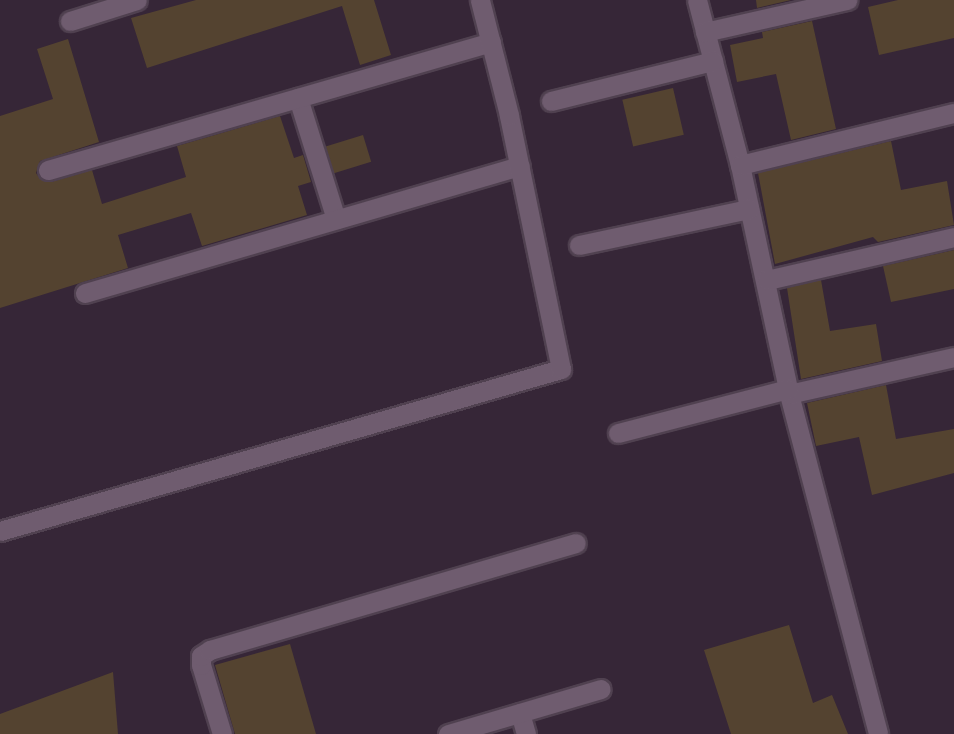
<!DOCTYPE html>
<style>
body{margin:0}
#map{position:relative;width:954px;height:734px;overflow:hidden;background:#362637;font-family:"Exo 2",sans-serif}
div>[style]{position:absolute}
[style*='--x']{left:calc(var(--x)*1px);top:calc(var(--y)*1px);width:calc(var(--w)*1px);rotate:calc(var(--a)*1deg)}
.building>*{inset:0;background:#544330;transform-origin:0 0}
.roads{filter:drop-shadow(2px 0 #504150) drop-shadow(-2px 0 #504150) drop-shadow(0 2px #504150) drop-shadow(0 -2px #504150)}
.minor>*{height:19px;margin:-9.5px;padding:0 9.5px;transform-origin:9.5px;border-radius:9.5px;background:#6f5c6f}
span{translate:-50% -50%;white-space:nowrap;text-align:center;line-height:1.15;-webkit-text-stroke:5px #2c1c2d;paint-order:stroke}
</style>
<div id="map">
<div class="building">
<i style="clip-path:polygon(196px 0,374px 0,391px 55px,360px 65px,342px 6px,147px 68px,131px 18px)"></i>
<i style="clip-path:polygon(756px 0,791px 0,757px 8px)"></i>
<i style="clip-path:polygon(898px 0,954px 0,954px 38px,879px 55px,868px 7px)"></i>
<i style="clip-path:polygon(812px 21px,836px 129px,791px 140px,776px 74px,737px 82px,730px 45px,763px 38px,762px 32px)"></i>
<i style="clip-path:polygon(68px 39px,99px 142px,40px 161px,36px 173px,40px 179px,51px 182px,92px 170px,102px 204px,186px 177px,177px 146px,280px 116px,294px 158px,303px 155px,311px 182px,298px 186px,307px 215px,202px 246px,191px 213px,118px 235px,128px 268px,0 308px,0 116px,53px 99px,37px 49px)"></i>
<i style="left:673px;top:88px;width:48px;height:52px;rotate:77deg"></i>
<i style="left:363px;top:135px;width:28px;height:39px;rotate:73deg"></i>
<i style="clip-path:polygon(891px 141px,901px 190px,947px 181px,954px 225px,878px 242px,873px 237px,775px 264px,758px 173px)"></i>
<i style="clip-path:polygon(954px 250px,954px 289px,891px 302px,883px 266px)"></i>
<i style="clip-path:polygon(821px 280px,830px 331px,876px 324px,882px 361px,801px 379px,787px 288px)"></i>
<i style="clip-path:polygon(886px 385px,896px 439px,954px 429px,954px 473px,872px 495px,859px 437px,816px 446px,807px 403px)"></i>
<i style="clip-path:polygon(789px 625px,813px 703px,832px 695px,848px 734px,731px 734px,704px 650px)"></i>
<i style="clip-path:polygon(290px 644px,316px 734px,235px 734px,215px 665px)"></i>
<i style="clip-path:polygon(113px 672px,118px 734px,0 734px,0 714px)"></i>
</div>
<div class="roads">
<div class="minor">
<i style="--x:697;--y:0;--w:171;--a:75.4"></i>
<i style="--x:740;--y:165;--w:234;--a:77.9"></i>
<i style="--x:789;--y:394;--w:351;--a:75.3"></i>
<i style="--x:70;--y:21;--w:70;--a:-17.4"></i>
<i style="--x:705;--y:32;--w:146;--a:-12.7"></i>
<i style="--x:298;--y:98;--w:127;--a:72.6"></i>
<i style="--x:551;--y:101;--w:167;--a:-13.9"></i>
<i style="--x:740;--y:165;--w:220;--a:-13.7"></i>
<i style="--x:48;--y:170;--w:461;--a:-16.1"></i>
<i style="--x:579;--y:245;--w:174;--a:-12"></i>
<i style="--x:767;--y:280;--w:192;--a:-12.9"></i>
<i style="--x:85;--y:293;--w:453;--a:-16.3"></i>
<i style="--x:789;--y:394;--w:169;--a:-12.6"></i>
<i style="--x:618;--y:433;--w:176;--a:-14.5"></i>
<i style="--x:0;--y:531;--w:584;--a:-16.11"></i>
<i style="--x:561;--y:369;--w:259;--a:-101.6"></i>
<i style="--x:509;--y:115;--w:119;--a:-104.2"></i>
<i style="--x:520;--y:713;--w:22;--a:74"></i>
<i style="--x:222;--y:734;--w:72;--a:-106.9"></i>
<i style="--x:201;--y:665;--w:9;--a:-90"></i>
<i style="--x:201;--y:656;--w:11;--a:-34"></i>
<i style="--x:210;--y:650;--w:381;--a:-16.3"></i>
<i style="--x:448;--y:734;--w:159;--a:-16.4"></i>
</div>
</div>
</div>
